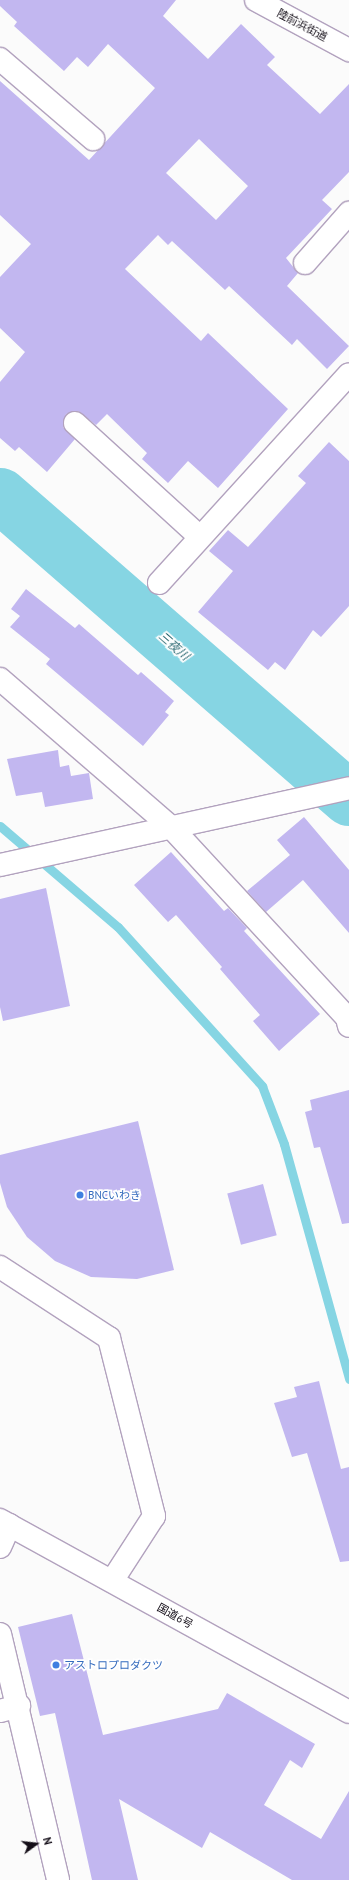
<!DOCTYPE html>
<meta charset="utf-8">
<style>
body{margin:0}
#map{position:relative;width:349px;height:1880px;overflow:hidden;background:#fbfbfb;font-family:"PT Sans","Noto Sans JP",sans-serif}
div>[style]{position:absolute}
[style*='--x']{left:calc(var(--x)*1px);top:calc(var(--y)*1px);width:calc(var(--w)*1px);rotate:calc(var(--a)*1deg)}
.stream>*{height:9px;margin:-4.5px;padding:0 4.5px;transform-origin:4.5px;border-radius:4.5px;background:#86d5e3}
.river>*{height:55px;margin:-27.5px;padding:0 27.5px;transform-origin:27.5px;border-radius:27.5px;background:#86d5e3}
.building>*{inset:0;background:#c2b7f0;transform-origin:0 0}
.roads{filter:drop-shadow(1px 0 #b2a2be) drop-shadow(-1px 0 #b2a2be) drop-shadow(0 1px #b2a2be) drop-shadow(0 -1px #b2a2be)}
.minor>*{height:22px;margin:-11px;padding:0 11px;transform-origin:11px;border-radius:11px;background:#fff}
.highway>*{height:22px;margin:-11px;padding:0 11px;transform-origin:11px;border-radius:11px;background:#fff}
.dots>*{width:11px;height:11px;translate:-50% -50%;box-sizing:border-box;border:2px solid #fff;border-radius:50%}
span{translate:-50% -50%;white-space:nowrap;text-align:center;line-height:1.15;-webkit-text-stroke:3.5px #fff;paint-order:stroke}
.street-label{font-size:11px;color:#130d17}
.shop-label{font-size:11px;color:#366cbe}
.left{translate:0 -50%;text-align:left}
.water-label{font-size:12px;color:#1f606a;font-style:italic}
.north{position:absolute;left:16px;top:1824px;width:40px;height:40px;-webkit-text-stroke:3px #fff;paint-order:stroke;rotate:75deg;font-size:11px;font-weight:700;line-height:16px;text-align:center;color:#130d17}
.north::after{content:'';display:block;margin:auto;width:14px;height:18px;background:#130d17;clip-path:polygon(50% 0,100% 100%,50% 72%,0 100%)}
</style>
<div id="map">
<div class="stream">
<i style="--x:0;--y:826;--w:155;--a:40.6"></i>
<i style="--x:118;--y:927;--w:215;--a:47.8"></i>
<i style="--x:262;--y:1086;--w:62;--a:69.2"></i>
<i style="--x:284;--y:1144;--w:244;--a:74.5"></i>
</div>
<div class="river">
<i style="--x:0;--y:495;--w:462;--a:41"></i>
</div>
<div class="building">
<i style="clip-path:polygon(evenodd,0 0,176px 0,163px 16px,208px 59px,241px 24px,275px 57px,267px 65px,320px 114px,349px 84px,349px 172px,322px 200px,332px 209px,286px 258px,298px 273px,287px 286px,349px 346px,327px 369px,297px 339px,292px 345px,229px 286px,225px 290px,172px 241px,168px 245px,158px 235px,125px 269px,201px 341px,208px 333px,288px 409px,218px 488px,188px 461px,168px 483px,142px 459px,147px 453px,107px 414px,96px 425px,78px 411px,66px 414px,63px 427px,75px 439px,47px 472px,19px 447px,15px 451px,0 438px,0 382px,25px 352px,0 328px,0 277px,31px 244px,0 215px,0 81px,89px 160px,155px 88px,108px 44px,88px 67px,77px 57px,64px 71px,14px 26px,17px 22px,0 6px,0 0,199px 139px,248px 186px,216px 220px,166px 173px,199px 139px)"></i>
<i style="clip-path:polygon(329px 442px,349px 461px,349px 606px,321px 637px,313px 630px,285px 670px,275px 662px,268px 670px,198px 612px,233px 571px,209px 551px,228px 530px,248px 547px,306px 483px,298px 476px)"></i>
<i style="clip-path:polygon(26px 589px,75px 628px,79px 624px,138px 675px,141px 672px,174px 701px,165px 712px,169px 715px,143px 746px,46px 664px,50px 659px,10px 627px,20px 616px,11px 609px)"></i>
<i style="clip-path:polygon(58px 750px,60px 767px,69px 765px,71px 776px,89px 773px,93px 799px,45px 807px,42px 792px,16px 796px,7px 759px)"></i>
<i style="clip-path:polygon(304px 817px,349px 870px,349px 933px,303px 880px,266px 912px,247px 891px,290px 855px,277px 840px)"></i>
<i style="clip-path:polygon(171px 852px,224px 911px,228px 908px,247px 928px,244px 931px,320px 1014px,279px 1051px,253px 1021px,260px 1015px,220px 969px,222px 967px,176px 915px,168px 922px,134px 885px)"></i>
<i style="clip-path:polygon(46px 888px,70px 1006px,3px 1021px,0 1007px,0 899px)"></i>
<i style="clip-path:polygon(349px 1090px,349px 1223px,342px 1224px,320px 1147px,314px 1148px,305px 1112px,312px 1110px,310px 1100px)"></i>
<i style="clip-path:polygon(138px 1121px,174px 1270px,137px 1279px,91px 1277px,55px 1261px,27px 1237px,7px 1207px,0 1183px,0 1155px)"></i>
<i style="left:263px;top:1184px;width:53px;height:37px;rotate:75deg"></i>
<i style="clip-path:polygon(319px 1381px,341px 1469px,349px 1467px,349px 1561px,340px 1562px,307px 1453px,292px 1457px,274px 1403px,297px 1397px,294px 1387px)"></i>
<i style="clip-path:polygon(72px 1614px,103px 1735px,218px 1709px,227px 1693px,315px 1744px,302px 1768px,290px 1760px,264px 1805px,321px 1839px,349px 1791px,349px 1880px,292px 1880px,210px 1832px,202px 1848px,119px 1799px,138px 1880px,92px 1880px,55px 1713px,40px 1716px,18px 1627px)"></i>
</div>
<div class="roads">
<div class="minor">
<i style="--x:256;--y:0;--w:106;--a:28.3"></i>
<i style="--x:0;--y:59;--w:123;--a:40.7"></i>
<i style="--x:305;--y:263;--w:67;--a:-48.7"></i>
<i style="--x:75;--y:423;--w:169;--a:42.4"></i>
<i style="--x:159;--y:583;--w:282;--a:-47.7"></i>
<i style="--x:0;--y:679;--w:225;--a:40.9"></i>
<i style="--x:170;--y:826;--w:261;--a:47.3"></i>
<i style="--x:347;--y:1018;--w:8;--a:76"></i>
<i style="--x:0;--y:865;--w:357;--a:-12.4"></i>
<i style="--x:0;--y:1267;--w:130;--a:33.1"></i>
<i style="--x:109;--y:1338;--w:184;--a:75.8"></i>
<i style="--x:154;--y:1516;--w:77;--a:122.9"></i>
<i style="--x:0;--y:1547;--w:24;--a:-66"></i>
<i style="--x:0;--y:1634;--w:253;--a:76.7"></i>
<i style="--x:0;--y:1711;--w:20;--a:-15"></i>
</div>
<div class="highway">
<i style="--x:0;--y:1520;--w:398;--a:28.8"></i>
</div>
</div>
<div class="dots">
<i style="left:80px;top:1195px;background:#3f7fe0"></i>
<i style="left:56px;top:1665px;background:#3f7fe0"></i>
</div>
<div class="street-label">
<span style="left:302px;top:25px;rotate:28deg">陸前浜街道</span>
<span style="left:175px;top:1616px;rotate:29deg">国道6号</span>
</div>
<div class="shop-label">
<span class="left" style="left:88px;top:1195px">BNCいわき</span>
<span class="left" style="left:64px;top:1665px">アストロプロダクツ</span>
</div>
<div class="water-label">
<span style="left:174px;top:646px;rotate:41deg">三夜川</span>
</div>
<div class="north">N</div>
</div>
